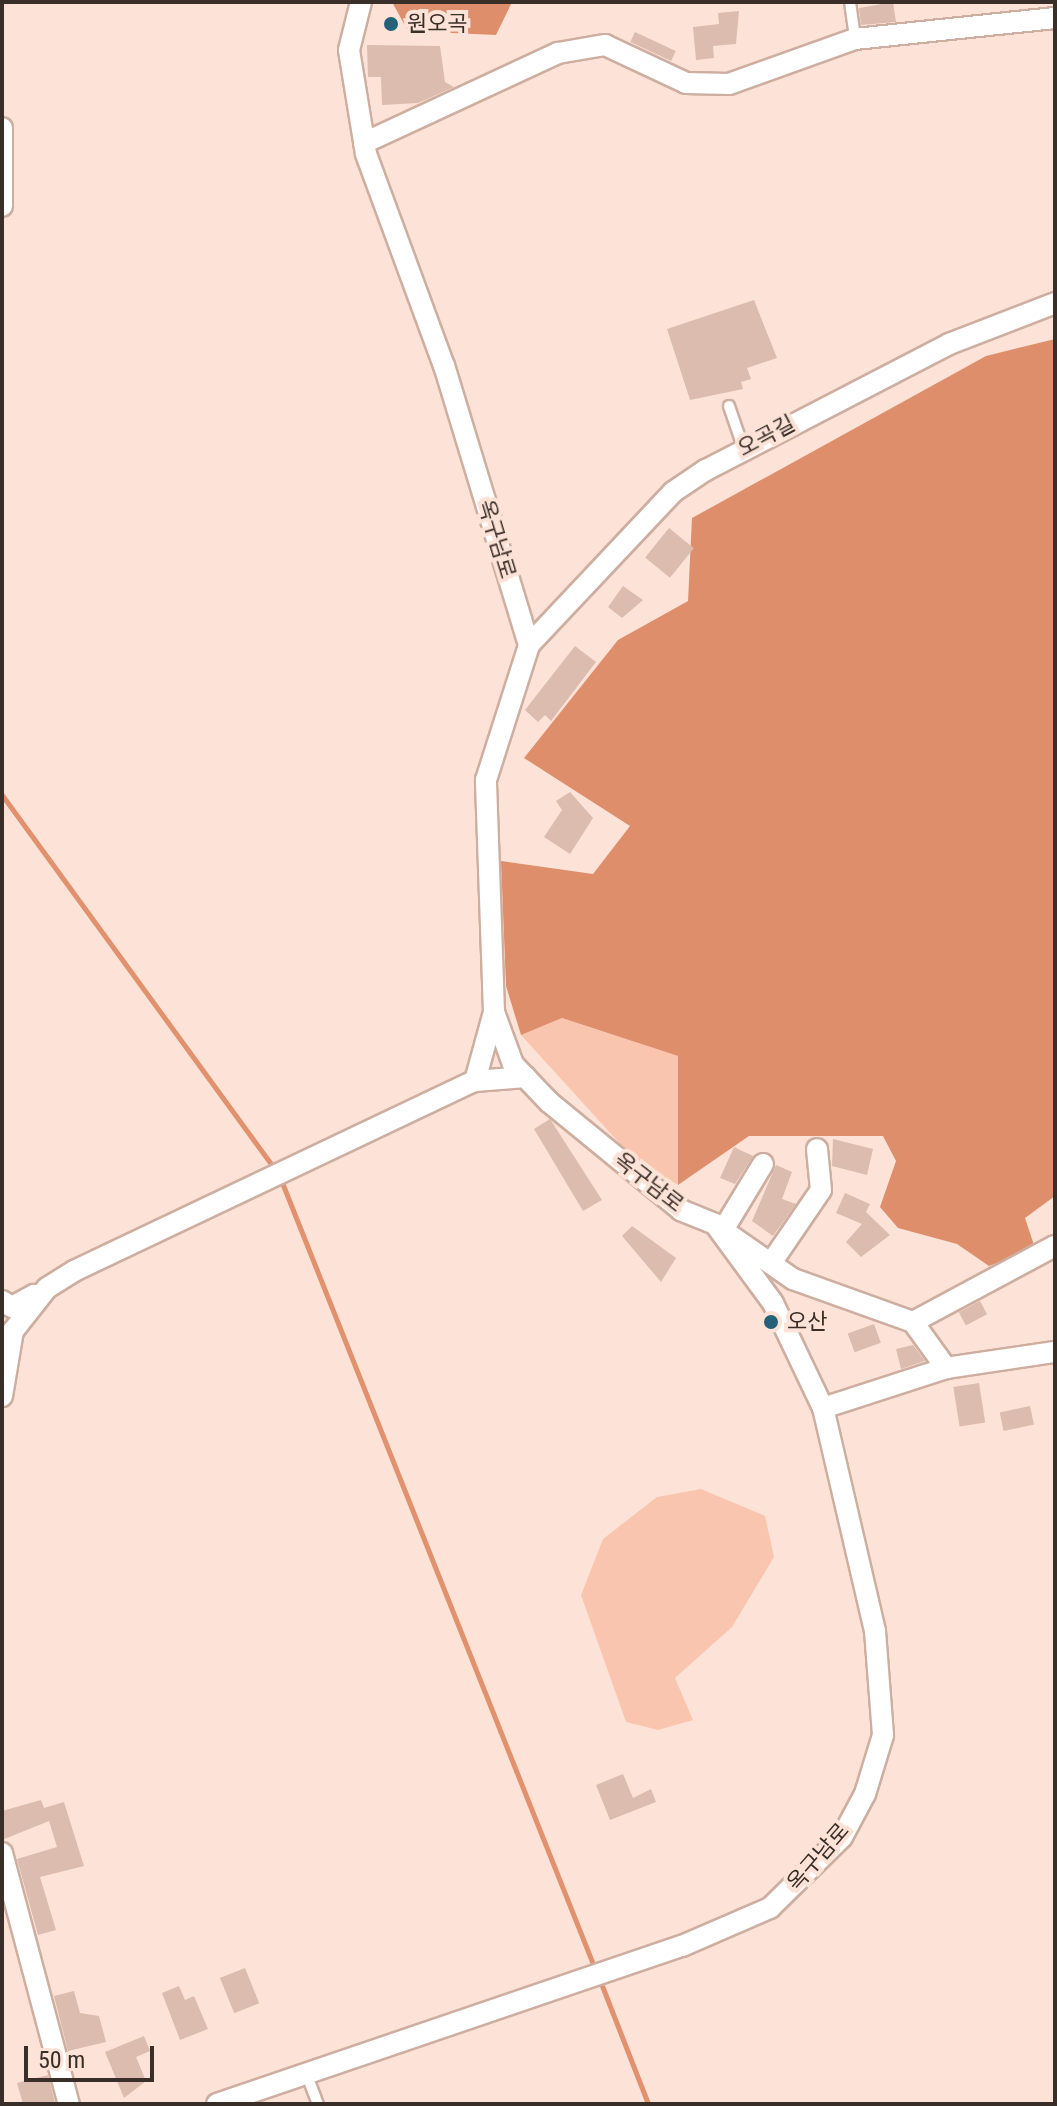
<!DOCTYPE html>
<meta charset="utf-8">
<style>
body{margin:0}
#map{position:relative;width:1057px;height:2106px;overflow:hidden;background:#fde3d7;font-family:"Roboto Condensed","Noto Sans KR",sans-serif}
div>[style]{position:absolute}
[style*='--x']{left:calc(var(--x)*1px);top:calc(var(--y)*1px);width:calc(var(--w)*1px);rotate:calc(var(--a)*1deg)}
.green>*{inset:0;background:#fac5ae}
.forest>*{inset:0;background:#de8e6a}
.stream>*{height:5px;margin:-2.5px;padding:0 2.5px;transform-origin:2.5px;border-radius:2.5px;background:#e1916d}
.building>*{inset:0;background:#dbbcae;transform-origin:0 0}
.roads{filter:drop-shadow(2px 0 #cdaea0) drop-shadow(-2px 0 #cdaea0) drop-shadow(0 2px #cdaea0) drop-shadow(0 -2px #cdaea0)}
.lane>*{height:10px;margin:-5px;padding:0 5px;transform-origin:5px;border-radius:5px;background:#fff}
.street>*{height:20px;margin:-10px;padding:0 10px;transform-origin:10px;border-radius:10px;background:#fff}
.dots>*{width:22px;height:22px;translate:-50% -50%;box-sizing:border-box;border:4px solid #fde3d7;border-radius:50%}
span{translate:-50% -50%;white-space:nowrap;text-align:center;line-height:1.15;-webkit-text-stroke:8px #fde3d7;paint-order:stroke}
.poi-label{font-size:22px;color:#3a2e29}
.left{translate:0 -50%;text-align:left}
.street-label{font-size:22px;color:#3a2e29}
.frame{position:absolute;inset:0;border:4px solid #3a2e29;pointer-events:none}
.scale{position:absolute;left:24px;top:2046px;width:130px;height:36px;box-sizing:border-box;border:4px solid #3a2e29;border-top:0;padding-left:10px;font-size:24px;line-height:28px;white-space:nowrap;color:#3a2e29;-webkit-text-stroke:6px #fde3d7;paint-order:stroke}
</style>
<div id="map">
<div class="green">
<i style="clip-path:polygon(562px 1018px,678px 1056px,678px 1185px,633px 1158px,521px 1035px)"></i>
<i style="clip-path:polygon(701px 1489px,765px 1516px,774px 1557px,732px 1627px,675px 1678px,693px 1720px,658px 1730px,626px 1722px,581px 1595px,603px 1539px,657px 1497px)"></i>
</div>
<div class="forest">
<i style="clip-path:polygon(392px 2px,512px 2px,496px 35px,408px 31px)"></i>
<i style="clip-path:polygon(1055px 339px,1055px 1196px,1025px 1218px,1035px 1248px,989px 1266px,957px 1244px,898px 1228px,880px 1207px,896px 1161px,883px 1136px,749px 1136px,678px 1185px,678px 1056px,562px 1018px,521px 1035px,506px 986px,501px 861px,593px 874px,630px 826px,524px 758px,618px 640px,688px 601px,692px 518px,986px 356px)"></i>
</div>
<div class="stream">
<i style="--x:2;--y:795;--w:465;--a:53.9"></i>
<i style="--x:281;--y:1180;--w:849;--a:68.3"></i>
<i style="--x:599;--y:1978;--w:135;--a:68.7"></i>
</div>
<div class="building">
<i style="clip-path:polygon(893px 2px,896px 22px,861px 25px,859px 8px)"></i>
<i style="clip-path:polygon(739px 11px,736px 44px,713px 46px,714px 58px,696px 60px,693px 27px,719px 24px,718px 13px)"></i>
<i style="left:635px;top:32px;width:45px;height:11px;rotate:25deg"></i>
<i style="clip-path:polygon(367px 45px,440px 46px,445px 82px,454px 87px,418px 103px,382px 105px,381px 77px,368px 77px)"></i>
<i style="clip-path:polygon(754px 300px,777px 358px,747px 368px,751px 379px,741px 382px,743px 389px,690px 400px,667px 329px)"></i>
<i style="left:669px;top:528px;width:32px;height:38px;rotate:39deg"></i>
<i style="clip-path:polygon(623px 586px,643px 600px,622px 618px,608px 607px)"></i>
<i style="clip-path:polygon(575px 646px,596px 662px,551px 721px,545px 715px,538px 722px,525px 710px)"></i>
<i style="clip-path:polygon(570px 792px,593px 818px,570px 854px,544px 837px,562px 810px,556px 801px)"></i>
<i style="clip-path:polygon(550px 1119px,602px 1200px,583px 1211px,534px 1129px)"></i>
<i style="clip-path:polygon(833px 1139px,873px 1149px,867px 1175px,832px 1166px)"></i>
<i style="clip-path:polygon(734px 1147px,753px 1156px,735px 1184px,720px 1178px)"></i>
<i style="clip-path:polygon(776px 1165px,792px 1172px,782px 1199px,796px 1204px,773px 1236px,752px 1221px)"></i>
<i style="clip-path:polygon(845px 1193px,870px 1204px,866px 1212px,890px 1235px,861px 1257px,846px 1242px,862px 1224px,836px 1213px)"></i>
<i style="clip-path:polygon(632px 1226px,676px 1258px,661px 1282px,622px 1236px)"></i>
<i style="left:980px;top:1301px;width:15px;height:24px;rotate:62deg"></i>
<i style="left:874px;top:1324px;width:20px;height:28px;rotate:70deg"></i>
<i style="clip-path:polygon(913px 1345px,925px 1361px,901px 1369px,896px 1349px)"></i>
<i style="left:979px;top:1383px;width:40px;height:26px;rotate:81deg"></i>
<i style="left:1030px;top:1406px;width:19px;height:31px;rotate:78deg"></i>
<i style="clip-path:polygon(623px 1774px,633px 1798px,651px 1789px,656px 1802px,610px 1820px,596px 1785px)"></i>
<i style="clip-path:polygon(41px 1800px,44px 1808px,64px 1802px,84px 1866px,40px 1877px,56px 1930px,38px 1935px,17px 1859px,57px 1847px,49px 1821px,2px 1840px,2px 1811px)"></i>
<i style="left:245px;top:1968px;width:38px;height:27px;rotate:68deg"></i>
<i style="clip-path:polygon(179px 1986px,185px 2000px,194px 1996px,208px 2029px,180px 2040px,162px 1993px)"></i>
<i style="clip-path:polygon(74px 1991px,80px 2013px,99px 2016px,106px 2042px,68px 2051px,54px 1996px)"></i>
<i style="clip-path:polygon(144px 2036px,150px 2051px,136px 2057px,146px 2081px,124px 2098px,105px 2052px)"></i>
<i style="clip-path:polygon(48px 2075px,55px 2103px,23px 2104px,17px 2083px)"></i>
</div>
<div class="roads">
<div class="lane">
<i style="--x:850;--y:2;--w:37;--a:82"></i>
<i style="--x:729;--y:406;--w:43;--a:71.1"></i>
<i style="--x:306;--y:2073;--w:33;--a:69"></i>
</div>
<div class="street">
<i style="--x:2;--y:128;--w:78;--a:90"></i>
<i style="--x:364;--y:143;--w:214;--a:-24.9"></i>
<i style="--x:558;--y:53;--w:48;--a:-9.7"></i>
<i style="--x:605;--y:45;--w:89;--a:25.1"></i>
<i style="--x:686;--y:83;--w:43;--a:1.3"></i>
<i style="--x:729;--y:84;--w:134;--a:-19.7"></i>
<i style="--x:855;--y:39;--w:201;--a:-6"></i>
<i style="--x:529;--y:645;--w:210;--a:-46.7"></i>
<i style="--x:673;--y:492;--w:40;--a:-34"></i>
<i style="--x:706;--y:470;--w:274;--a:-27.4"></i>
<i style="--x:949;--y:344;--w:114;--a:-21.1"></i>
<i style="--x:475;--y:1081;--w:72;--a:-74.6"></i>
<i style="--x:721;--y:1229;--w:88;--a:34.8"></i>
<i style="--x:793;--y:1279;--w:127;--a:19.7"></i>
<i style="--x:913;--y:1322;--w:161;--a:-28.2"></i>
<i style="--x:723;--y:1230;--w:77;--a:-58.8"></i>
<i style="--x:771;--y:1263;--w:88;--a:-55.6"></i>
<i style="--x:821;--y:1190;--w:41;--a:-95.6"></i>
<i style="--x:2;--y:1301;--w:12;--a:31"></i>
<i style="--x:12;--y:1307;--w:25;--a:-29"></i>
<i style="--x:913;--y:1322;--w:57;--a:54.3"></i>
<i style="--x:2;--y:1396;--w:66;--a:-80.4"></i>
<i style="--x:13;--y:1331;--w:55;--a:-51.7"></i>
<i style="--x:47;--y:1288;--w:32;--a:-32"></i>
<i style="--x:74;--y:1271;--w:444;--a:-25.4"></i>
<i style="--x:475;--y:1081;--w:51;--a:-4.5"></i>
<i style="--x:823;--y:1408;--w:129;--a:-18"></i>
<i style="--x:946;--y:1368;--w:110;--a:-8.4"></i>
<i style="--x:2;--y:1853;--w:260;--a:75.1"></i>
<i style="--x:217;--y:2104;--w:491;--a:-18.8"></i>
<i style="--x:682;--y:1946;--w:96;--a:-23.4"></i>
<i style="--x:770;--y:1908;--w:101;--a:-44.6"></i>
<i style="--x:842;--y:1837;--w:49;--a:-61.9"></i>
<i style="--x:865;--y:1794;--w:62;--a:-73"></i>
<i style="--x:883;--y:1735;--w:104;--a:-94.4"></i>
<i style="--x:875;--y:1631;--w:229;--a:-103.1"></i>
<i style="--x:823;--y:1408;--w:116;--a:-115.5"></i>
<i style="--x:773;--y:1303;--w:98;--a:-126.3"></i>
<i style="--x:715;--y:1224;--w:37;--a:-158"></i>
<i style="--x:681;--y:1210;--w:171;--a:-140.7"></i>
<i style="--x:549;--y:1102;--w:52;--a:-133.5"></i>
<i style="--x:513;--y:1064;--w:55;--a:-110.1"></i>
<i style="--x:494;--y:1012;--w:232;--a:-92"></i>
<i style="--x:486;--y:780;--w:142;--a:-72.3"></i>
<i style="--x:529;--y:645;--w:292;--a:-106.9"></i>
<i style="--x:444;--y:366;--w:226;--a:-110.2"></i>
<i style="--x:366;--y:154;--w:105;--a:-99.3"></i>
<i style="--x:349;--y:50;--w:49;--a:-76"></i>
</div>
</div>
<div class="dots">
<i style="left:391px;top:24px;background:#246279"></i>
<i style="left:771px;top:1322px;background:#246279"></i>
</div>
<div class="poi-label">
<span class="left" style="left:407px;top:24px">원오곡</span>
<span class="left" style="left:787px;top:1322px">오산</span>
</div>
<div class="street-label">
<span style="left:766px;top:436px;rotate:-28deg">오곡길</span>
<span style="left:497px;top:539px;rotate:73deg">옥구남로</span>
<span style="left:649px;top:1182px;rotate:38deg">옥구남로</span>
<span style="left:818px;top:1857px;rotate:-49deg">옥구남로</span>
</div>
<div class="frame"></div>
<div class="scale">50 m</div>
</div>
